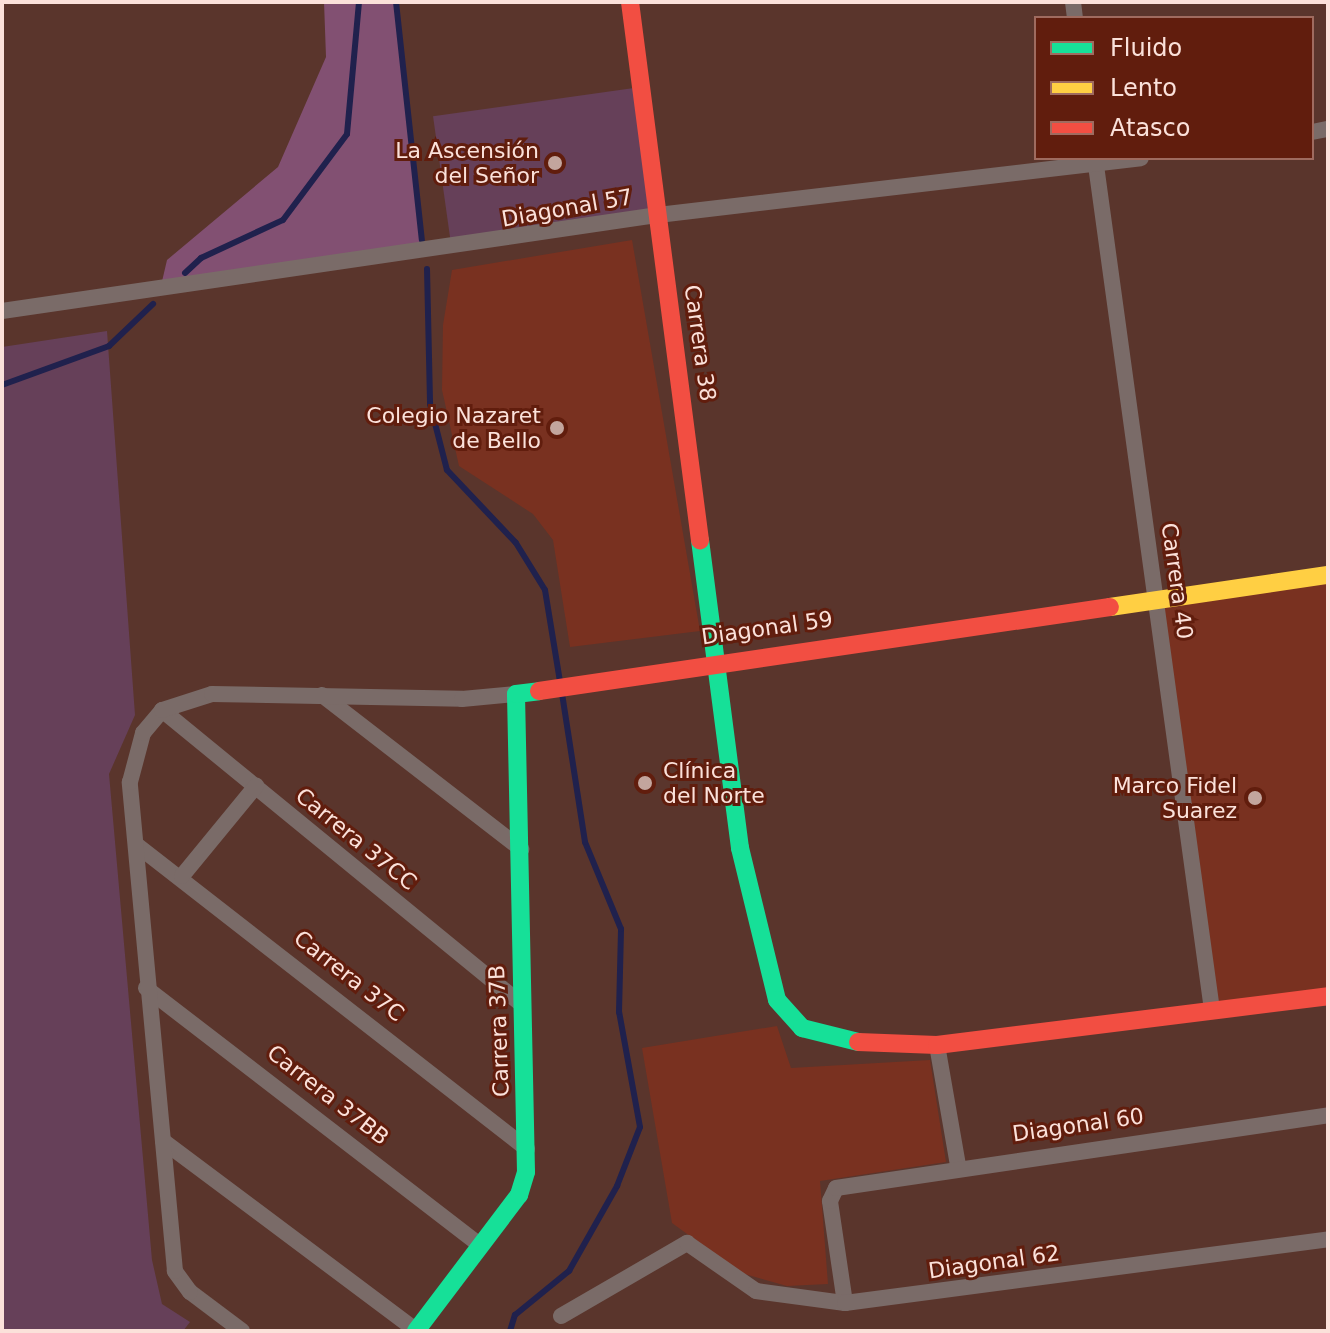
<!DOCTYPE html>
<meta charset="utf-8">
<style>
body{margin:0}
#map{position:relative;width:1330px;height:1333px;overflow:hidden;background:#5a352c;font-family:"DejaVu Sans",sans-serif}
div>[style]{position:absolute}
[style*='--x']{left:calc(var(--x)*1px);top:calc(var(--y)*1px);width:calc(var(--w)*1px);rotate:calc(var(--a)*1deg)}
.built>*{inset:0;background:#793120}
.green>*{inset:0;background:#664059;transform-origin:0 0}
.forest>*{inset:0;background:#825072}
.stream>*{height:6px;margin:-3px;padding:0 3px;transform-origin:3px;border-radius:3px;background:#20214d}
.street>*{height:16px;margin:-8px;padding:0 8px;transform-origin:8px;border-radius:8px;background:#7a6b68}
.fast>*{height:18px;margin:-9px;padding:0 9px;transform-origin:9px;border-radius:9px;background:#16e098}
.slow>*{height:18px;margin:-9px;padding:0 9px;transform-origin:9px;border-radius:9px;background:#ffcf43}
.jam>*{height:18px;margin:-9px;padding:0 9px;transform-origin:9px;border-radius:9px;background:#f24e42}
.dots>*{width:22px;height:22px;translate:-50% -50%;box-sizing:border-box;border:4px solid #611d0d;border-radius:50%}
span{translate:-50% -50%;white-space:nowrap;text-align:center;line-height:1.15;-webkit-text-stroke:6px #611d0d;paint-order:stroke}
.poi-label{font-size:22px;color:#fbe1da}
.right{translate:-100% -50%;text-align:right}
.left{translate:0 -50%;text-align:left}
.street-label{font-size:22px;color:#fbe1da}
.frame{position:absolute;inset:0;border:4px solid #fbe1da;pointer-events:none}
.legend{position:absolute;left:1034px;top:16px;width:280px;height:144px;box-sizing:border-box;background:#611d0d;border:2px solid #9f6b5f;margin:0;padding:10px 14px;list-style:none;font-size:24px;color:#fbe1da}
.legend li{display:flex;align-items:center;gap:16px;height:40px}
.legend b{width:40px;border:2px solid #9f6b5f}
</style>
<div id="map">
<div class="built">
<i style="clip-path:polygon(632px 240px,700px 631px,570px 647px,553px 540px,533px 514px,459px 466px,442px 390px,443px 325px,452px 270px)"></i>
<i style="clip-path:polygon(1328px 575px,1328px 996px,1212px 1010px,1155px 600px)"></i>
<i style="clip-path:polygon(777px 1026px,791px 1068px,930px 1060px,946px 1162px,820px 1181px,828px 1284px,787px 1286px,741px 1273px,672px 1223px,642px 1048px)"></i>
</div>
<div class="green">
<i style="left:641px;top:87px;width:129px;height:210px;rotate:82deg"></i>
<i style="clip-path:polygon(107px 331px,135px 715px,109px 774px,152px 1260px,162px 1304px,190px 1322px,183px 1331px,2px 1331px,2px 347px)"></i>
</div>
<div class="forest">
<i style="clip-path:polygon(324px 2px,396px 2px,423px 255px,160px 290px,167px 260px,278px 167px,326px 57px)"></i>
</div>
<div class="stream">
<i style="--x:396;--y:2;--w:239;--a:83.8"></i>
<i style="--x:427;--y:269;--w:135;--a:88.7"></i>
<i style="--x:430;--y:404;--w:68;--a:75.6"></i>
<i style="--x:447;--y:470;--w:100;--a:46.6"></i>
<i style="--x:516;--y:543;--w:55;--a:58.3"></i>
<i style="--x:545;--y:590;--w:93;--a:80.7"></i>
<i style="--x:185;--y:273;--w:22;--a:-43"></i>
<i style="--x:201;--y:258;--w:90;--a:-24.9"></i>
<i style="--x:283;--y:220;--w:107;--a:-53.3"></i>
<i style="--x:347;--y:134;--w:133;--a:-84.8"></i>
<i style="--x:2;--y:385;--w:114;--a:-20"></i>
<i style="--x:109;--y:346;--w:61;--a:-43.7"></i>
<i style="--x:510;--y:1331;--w:17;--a:-73"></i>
<i style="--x:515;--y:1315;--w:70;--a:-39.2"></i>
<i style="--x:569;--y:1271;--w:98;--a:-60.5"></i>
<i style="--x:617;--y:1186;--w:63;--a:-68.7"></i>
<i style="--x:640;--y:1127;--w:117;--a:-100.3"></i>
<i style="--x:619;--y:1012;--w:83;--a:-88.6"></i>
<i style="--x:621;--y:929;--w:94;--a:-112.5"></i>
<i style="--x:585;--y:842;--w:151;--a:-98.8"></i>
</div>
<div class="street">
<i style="--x:1073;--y:2;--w:16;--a:83"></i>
<i style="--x:1312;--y:132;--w:16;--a:-11"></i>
<i style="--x:1095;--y:158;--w:860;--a:82.18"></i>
<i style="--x:2;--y:311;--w:663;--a:-8.33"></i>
<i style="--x:658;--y:215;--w:486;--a:-6.7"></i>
<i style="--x:322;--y:695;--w:252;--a:37.7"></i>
<i style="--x:162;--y:710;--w:464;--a:39.3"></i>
<i style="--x:138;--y:846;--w:493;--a:37.9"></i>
<i style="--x:182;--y:876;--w:117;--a:-50.6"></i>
<i style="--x:146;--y:988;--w:420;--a:37.6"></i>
<i style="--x:937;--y:1045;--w:122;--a:80.1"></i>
<i style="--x:163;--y:1141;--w:316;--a:36.8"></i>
<i style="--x:845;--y:1303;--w:103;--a:-98.4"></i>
<i style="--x:830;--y:1201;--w:14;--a:-65"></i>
<i style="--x:836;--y:1188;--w:497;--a:-8.4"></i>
<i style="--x:561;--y:1316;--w:146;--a:-30.1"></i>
<i style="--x:687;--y:1243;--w:84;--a:34.8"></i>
<i style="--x:756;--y:1291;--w:90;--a:7.7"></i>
<i style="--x:845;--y:1303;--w:487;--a:-7.5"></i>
<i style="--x:242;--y:1331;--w:65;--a:-143.1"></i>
<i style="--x:190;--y:1292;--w:26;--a:-126"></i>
<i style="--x:175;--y:1271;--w:491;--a:-95.3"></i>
<i style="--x:130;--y:782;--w:51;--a:-75.1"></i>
<i style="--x:143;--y:733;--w:30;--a:-50"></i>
<i style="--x:162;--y:710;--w:52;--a:-17.7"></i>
<i style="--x:212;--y:694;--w:250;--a:1.1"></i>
<i style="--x:462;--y:699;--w:54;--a:-5.3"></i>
</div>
<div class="fast">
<i style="--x:700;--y:540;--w:311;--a:82.6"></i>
<i style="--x:740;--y:848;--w:156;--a:76.3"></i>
<i style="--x:777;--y:1000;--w:38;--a:48"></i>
<i style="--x:802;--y:1028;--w:58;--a:14"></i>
<i style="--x:416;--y:1331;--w:171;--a:-52.9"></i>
<i style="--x:519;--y:1195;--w:24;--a:-73"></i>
<i style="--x:526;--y:1172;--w:478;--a:-91.2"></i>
<i style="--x:516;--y:694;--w:23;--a:-7"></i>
</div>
<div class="slow">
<i style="--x:1110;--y:607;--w:220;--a:-8.4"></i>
</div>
<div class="jam">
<i style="--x:630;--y:2;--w:543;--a:82.59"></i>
<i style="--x:539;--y:691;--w:577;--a:-8.37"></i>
<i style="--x:858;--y:1042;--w:79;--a:2.2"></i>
<i style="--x:937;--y:1045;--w:394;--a:-7.1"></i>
</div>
<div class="dots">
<i style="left:555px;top:163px;background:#c3a59d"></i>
<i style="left:557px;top:428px;background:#c3a59d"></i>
<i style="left:645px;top:783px;background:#c3a59d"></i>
<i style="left:1255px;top:798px;background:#c3a59d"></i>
</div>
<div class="poi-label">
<span class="right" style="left:539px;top:163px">La Ascensión<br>del Señor</span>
<span class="right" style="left:541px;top:428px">Colegio Nazaret<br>de Bello</span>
<span class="left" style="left:663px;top:783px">Clínica<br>del Norte</span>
<span class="right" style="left:1237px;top:798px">Marco Fidel<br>Suarez</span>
</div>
<div class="street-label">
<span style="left:567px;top:208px;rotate:-10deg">Diagonal 57</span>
<span style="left:700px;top:343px;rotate:82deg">Carrera 38</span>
<span style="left:1177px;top:581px;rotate:82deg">Carrera 40</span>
<span style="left:767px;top:628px;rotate:-8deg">Diagonal 59</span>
<span style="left:356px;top:839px;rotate:39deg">Carrera 37CC</span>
<span style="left:349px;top:976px;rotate:38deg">Carrera 37C</span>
<span style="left:499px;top:1031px;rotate:-92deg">Carrera 37B</span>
<span style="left:328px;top:1095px;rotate:38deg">Carrera 37BB</span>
<span style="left:1078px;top:1125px;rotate:-8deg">Diagonal 60</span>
<span style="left:994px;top:1262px;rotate:-8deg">Diagonal 62</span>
</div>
<div class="frame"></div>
<ul class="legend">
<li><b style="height:10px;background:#16e098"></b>Fluido</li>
<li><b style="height:10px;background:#ffcf43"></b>Lento</li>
<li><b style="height:10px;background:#f24e42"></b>Atasco</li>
</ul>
</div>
